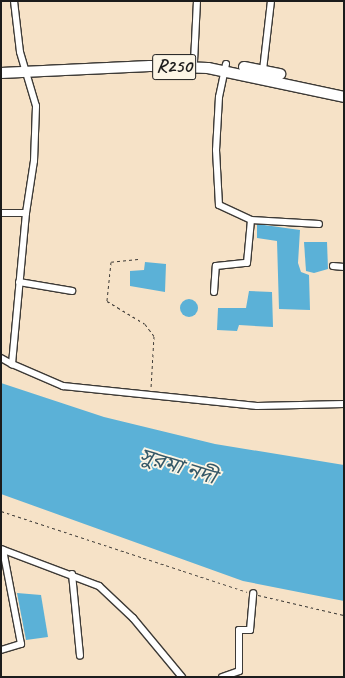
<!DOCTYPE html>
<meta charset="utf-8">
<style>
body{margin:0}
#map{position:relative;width:345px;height:678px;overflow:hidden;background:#f6e2c7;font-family:Caveat,"Noto Sans Bengali",sans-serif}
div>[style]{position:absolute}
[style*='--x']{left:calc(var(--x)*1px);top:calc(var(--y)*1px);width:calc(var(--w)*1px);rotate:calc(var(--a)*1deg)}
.water>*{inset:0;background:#5bb1d7}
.round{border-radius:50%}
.path>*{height:1px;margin-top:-0.5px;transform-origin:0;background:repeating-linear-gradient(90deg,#3d3a36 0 3px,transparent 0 6px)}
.roads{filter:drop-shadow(1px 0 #3d3a36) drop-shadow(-1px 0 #3d3a36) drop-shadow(0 1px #3d3a36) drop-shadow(0 -1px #3d3a36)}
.minor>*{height:6px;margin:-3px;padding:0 3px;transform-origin:3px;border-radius:3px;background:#fff}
.primary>*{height:10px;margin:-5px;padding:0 5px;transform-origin:5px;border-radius:5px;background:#fff}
span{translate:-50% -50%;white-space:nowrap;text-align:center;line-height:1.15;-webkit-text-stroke:3.5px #fcf5e5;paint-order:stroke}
.shield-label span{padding:1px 3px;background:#fcf5e5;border:1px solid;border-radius:3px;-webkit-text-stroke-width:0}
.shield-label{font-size:19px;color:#1c1c1c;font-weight:700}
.water-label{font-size:21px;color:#355867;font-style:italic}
.frame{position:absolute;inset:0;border:2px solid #1c1c1c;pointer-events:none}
</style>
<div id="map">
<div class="water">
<i style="clip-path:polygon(257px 224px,300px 230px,298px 263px,301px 272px,309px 275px,310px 310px,279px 309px,277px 241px,257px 238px)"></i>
<i style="clip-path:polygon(304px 242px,327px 242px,328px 269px,314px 273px,306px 271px)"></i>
<i style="clip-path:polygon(145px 262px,166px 264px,165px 292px,130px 286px,130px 271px,144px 270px)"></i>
<i style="clip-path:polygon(249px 291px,272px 292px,273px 327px,239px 325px,237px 331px,217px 330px,218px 308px,246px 308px)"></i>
<i class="round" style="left:180px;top:299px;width:18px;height:18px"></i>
<i style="clip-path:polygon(1px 383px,104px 417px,215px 444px,344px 465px,344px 601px,243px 581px,1px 494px)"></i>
<i style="clip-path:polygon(17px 593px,41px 595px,48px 637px,26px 640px)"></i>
</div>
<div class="path">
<i style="--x:138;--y:259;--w:27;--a:174"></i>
<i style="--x:111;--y:262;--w:39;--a:96"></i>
<i style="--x:107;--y:301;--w:44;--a:31.2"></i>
<i style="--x:145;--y:324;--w:15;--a:53"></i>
<i style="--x:154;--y:336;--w:52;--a:93.3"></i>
<i style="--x:1;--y:511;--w:259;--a:18.2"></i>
<i style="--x:258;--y:595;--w:88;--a:13.1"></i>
</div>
<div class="roads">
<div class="minor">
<i style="--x:194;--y:62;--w:61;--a:-87.2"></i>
<i style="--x:226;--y:64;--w:34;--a:102"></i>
<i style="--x:219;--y:97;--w:53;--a:93.2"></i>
<i style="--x:216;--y:150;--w:55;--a:86.9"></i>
<i style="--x:219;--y:205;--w:35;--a:25"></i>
<i style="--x:251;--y:220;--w:68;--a:3.4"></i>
<i style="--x:263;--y:70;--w:69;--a:-83.4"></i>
<i style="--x:1;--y:213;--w:25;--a:0"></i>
<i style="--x:26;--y:213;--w:53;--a:-81.3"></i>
<i style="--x:34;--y:161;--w:55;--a:-87.9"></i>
<i style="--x:36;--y:106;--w:56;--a:-106.5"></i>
<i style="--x:20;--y:52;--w:51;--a:-96.7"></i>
<i style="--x:26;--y:213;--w:152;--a:95.3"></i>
<i style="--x:12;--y:364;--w:56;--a:23.3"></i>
<i style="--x:63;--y:386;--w:195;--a:5.9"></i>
<i style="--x:257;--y:406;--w:87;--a:-1.3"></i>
<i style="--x:333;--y:266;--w:11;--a:5"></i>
<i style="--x:19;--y:282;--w:54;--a:9.6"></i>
<i style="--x:214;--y:292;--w:26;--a:-86"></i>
<i style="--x:216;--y:266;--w:31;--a:-6"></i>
<i style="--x:247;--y:263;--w:43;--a:-84.7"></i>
<i style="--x:1;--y:358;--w:13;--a:29"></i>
<i style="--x:1;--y:549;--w:105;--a:20.7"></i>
<i style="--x:99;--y:586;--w:47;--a:43.3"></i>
<i style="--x:133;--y:618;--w:77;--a:50.3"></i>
<i style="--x:72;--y:574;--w:82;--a:84.4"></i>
<i style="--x:1;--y:650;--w:21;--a:-17"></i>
<i style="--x:21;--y:644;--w:96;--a:-100.8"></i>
<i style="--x:222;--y:677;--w:18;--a:-19"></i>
<i style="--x:239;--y:671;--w:41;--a:-90"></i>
<i style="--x:239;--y:630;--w:11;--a:0"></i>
<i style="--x:250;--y:630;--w:37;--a:-85"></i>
</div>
<div class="primary">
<i style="--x:244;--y:67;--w:37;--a:11"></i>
<i style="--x:1;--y:73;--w:149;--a:-2.7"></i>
<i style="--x:150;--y:66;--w:58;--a:2"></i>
<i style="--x:208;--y:68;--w:139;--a:12"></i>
</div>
</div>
<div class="shield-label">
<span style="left:174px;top:67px">R250</span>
</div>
<div class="water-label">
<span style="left:178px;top:466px;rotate:17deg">সুরমা নদী</span>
</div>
<div class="frame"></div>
</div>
